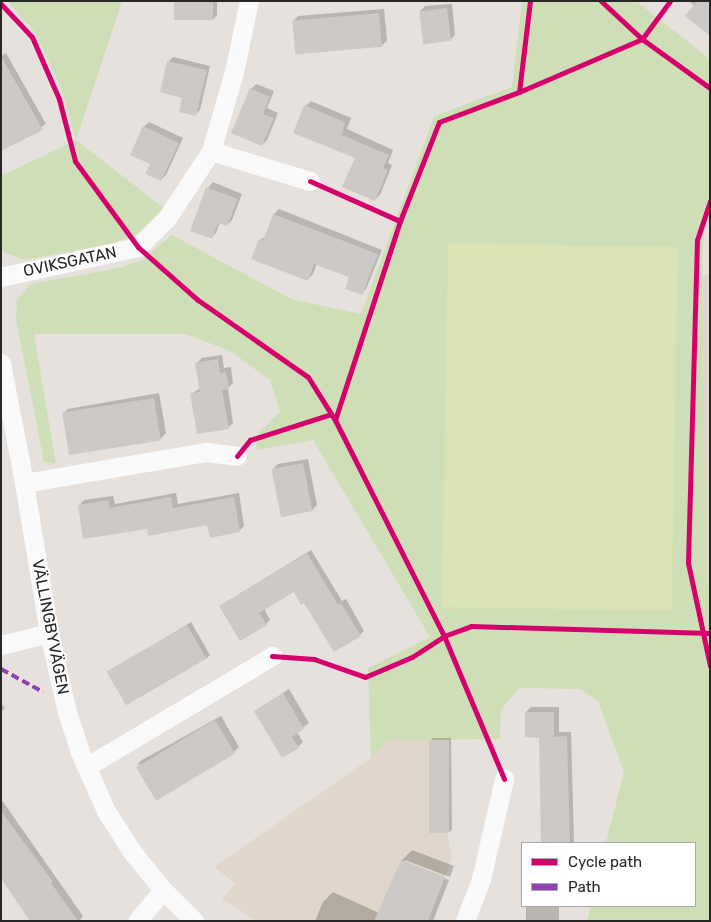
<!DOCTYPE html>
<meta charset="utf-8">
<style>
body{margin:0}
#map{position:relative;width:711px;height:922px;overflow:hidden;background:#e6e1dc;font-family:Rubik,sans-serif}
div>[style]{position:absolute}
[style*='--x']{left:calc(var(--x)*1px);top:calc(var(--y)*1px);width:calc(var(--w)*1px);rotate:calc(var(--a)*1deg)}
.education>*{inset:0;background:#e0d6cb}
.green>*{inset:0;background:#cedfb7}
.pitch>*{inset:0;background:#d9e3b4;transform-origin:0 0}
.shadow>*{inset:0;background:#0003;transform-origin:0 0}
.building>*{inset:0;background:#ccc9c6;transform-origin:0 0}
.minor>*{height:19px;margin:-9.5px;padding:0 9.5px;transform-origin:9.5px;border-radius:9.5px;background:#fbfafa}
.quiet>*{height:4px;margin-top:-2px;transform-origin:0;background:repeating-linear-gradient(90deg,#8e44ad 0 8px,transparent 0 12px)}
.cycleway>*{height:5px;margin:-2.5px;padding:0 2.5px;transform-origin:2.5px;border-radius:2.5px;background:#d6006c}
span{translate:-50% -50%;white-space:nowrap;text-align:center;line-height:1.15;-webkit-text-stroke:4px #fff;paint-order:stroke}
.street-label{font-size:16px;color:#272727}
.frame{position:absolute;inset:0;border:2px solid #272727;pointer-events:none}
.legend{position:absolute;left:521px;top:842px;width:175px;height:65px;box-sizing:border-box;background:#fff;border:1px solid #a9a9a9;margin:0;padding:6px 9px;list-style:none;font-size:15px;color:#272727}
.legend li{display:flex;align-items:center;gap:10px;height:25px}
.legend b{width:25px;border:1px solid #a9a9a9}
</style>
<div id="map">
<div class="education">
<i style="clip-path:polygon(702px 275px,710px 275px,710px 585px,706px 585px)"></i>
<i style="clip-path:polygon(389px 739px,429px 740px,429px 832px,447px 833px,452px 857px,428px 921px,256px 921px,222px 899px,235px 883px,214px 867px,371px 758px)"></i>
</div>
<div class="green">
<i style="clip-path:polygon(7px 1px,122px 1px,76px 140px,164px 208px,138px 233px,115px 243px,25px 260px,1px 251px,1px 176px,76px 140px,62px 91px,36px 34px)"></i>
<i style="clip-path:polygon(522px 1px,636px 1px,710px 59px,710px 216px,704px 231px,702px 275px,706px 585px,710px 585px,710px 921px,587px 921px,591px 906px,695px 906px,695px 843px,606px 843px,624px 772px,598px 701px,580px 689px,519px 688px,501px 710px,500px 739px,389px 740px,371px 758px,368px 668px,430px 637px,313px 440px,256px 450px,257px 434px,280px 412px,270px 380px,230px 351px,186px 334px,34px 334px,56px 464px,44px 462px,16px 319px,17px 300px,30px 284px,123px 267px,142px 260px,172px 235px,291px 299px,361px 314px,434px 116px,512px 87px)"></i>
</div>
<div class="pitch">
<i style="left:448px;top:243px;width:230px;height:364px;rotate:1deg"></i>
</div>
<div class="shadow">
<i style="clip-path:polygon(176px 1px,217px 1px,217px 15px,212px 20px)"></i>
<i style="clip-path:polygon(689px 1px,710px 1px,695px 6px)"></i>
<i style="clip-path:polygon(452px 4px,455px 35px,450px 40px,420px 11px,425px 6px)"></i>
<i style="clip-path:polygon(384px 9px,387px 41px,381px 46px,293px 21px,298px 16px)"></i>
<i style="clip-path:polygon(6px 53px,46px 124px,1px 150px,1px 56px)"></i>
<i style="clip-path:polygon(173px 57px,210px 66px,200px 110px,195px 115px,184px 97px,161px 91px,169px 61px)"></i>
<i style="clip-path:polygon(256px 84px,274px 91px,267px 108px,278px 113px,267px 140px,262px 145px,251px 89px)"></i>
<i style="clip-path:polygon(311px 101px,351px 118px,347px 129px,393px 150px,388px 163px,392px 165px,380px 195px,374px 200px,356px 158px,306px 106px)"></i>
<i style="clip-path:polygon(149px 122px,183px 138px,166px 175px,161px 180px,152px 163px,144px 127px)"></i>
<i style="clip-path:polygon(213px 182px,242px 194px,232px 220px,227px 225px,220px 222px,216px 233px,211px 238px,208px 188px)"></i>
<i style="clip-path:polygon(279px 209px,382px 250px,366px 289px,361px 294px,351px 277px,317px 263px,313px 274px,308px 279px,260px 240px,266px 236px,274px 214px)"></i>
<i style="clip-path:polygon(222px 355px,224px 368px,231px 367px,233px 383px,228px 388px,233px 423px,228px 428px,191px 394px,201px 388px,197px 363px,202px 358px)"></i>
<i style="clip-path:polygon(159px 393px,166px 433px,160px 439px,63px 414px,68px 409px)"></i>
<i style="clip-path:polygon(308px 459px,317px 505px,312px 510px,273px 469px,278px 464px)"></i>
<i style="clip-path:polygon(176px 493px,178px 504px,239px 493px,244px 526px,239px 531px,208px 524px,148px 528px,79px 506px,84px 500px,113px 496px,115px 504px)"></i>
<i style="clip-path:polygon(311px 550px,342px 601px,346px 599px,364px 631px,360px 635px,305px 601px,294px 591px,264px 609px,270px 620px,266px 624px,220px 606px)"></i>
<i style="clip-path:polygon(191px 622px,210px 655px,207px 658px,113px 670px)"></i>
<i style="clip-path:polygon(289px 689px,309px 723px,297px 732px,303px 742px,298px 747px,256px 711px)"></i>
<i style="clip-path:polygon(1px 703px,5px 708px,1px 712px)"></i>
<i style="clip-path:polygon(531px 707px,559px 707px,559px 732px,571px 732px,574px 843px,542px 843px,540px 736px,526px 712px)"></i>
<i style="clip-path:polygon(221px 716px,239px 747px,234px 752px,137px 765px,142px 760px)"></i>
<i style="clip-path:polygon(433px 738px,451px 738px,452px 830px,449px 832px,430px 741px)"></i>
<i style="clip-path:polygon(1px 799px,83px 916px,79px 921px,32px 921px,1px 878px)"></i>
<i style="clip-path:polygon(412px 850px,454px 866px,450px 877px,405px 860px,405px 863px,449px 880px,433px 921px,315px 921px,323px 902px,333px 892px,379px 913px,402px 860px)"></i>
<i style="left:526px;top:906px;width:33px;height:15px"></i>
</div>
<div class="building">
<i style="left:174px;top:1px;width:39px;height:19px"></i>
<i style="clip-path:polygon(697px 1px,710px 1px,710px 36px,685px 16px)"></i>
<i style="left:447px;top:8px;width:33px;height:28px;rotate:83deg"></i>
<i style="left:379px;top:13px;width:34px;height:87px;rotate:85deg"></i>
<i style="clip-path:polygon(1px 56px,43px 130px,1px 151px)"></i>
<i style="clip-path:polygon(167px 61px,207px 70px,196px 116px,179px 112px,182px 98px,160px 92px)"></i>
<i style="clip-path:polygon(250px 88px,270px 97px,263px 114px,274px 118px,262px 146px,231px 133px)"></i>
<i style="clip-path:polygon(304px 105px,345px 122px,342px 135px,389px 155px,383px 168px,388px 170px,375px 201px,342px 187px,355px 158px,293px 133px)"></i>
<i style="clip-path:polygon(143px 126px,179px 143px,161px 181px,145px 174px,150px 164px,130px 155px)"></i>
<i style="clip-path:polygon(206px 187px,238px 199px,227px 226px,218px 223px,212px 239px,190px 231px)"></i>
<i style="clip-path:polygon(273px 214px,378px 254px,362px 295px,345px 289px,349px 277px,314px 264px,308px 281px,251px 259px,259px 239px,263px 241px)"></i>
<i style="clip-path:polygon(218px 359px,220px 373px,226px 372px,229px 389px,222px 390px,229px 429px,197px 434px,190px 393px,200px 392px,195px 363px)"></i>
<i style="left:154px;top:398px;width:43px;height:93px;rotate:81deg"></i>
<i style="left:303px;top:463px;width:49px;height:32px;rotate:79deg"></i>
<i style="clip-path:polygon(171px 497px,173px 508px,234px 497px,240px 532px,210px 538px,207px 525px,148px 536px,147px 529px,83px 539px,78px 505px,108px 500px,110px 508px)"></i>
<i style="clip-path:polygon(307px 553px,338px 605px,341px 603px,361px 636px,334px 652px,304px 603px,301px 605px,294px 592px,259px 613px,267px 625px,240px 641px,219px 606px)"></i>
<i style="left:187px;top:625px;width:39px;height:93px;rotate:60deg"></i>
<i style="clip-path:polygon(283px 693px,304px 729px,292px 737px,299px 748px,282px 758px,254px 711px)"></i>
<i style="clip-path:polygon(525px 712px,554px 712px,554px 737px,567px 736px,570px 843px,541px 843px,539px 738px,525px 737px)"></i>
<i style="left:215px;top:720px;width:39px;height:92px;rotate:59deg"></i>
<i style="left:429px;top:740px;width:20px;height:93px"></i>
<i style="clip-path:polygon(1px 811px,53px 882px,51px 883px,78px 921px,30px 921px,19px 905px,1px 878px)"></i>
<i style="clip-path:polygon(401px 860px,445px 877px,428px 921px,374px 921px)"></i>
</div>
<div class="minor">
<i style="--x:211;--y:151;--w:103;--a:16.9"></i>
<i style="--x:1;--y:277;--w:140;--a:-12.4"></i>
<i style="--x:138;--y:247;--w:41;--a:-45"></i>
<i style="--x:167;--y:218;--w:80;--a:-56.7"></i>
<i style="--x:211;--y:151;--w:82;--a:-73.8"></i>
<i style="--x:234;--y:72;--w:73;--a:-78.1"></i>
<i style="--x:1;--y:363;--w:122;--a:79.1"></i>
<i style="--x:24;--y:483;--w:152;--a:80.5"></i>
<i style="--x:49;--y:633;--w:81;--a:77.2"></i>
<i style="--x:67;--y:712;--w:40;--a:72"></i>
<i style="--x:79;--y:750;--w:67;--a:66.1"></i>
<i style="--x:106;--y:811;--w:50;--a:57.3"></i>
<i style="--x:133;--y:853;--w:48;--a:51"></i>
<i style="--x:163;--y:890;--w:44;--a:45"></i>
<i style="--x:24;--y:483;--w:185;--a:-9.7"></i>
<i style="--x:206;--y:452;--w:31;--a:7"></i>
<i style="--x:1;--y:645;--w:49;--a:-14"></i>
<i style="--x:86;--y:767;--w:217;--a:-30.8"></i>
<i style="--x:137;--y:921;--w:40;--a:-50"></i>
<i style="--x:465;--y:921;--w:45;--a:-69.1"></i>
<i style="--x:481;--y:879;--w:103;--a:-77"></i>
</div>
<div class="quiet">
<i style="--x:1;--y:669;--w:48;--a:28.7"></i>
</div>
<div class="cycleway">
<i style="--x:601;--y:1;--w:56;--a:42.8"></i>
<i style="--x:642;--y:39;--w:84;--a:35.8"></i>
<i style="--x:1;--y:4;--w:45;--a:46.8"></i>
<i style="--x:32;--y:37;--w:68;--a:66.5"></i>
<i style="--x:59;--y:99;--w:64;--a:75.5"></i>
<i style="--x:75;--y:161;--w:107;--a:53.8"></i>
<i style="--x:138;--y:247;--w:80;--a:41.5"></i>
<i style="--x:198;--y:300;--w:134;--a:35"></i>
<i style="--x:308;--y:377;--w:51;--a:57.9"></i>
<i style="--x:335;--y:420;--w:242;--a:63.2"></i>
<i style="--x:444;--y:636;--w:29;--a:-20"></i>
<i style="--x:471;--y:626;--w:239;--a:1.7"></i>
<i style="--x:519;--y:92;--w:92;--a:-83.1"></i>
<i style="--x:310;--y:181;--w:98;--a:24"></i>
<i style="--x:710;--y:201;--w:41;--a:108.4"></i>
<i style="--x:697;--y:240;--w:323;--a:91.6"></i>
<i style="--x:688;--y:563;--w:105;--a:77.9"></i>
<i style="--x:335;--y:420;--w:209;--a:-71.9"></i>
<i style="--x:400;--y:221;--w:106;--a:-68.5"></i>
<i style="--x:439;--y:122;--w:85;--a:-20.6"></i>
<i style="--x:519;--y:92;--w:134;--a:-23.3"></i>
<i style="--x:642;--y:39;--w:47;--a:-53.6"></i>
<i style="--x:237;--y:456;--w:21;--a:-51"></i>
<i style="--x:250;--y:440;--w:85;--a:-17.8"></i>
<i style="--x:272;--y:656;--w:42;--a:4.1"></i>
<i style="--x:314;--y:659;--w:54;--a:19.4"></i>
<i style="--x:365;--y:677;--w:51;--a:-23.1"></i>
<i style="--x:412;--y:657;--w:38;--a:-33"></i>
<i style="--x:444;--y:636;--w:155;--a:67.2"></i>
</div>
<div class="street-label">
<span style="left:70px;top:262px;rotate:-12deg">OVIKSGATAN</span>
<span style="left:50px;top:627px;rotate:79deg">VÄLLINGBYVÄGEN</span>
</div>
<div class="frame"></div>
<ul class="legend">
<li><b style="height:6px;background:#d6006c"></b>Cycle path</li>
<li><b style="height:6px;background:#8e44ad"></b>Path</li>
</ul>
</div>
